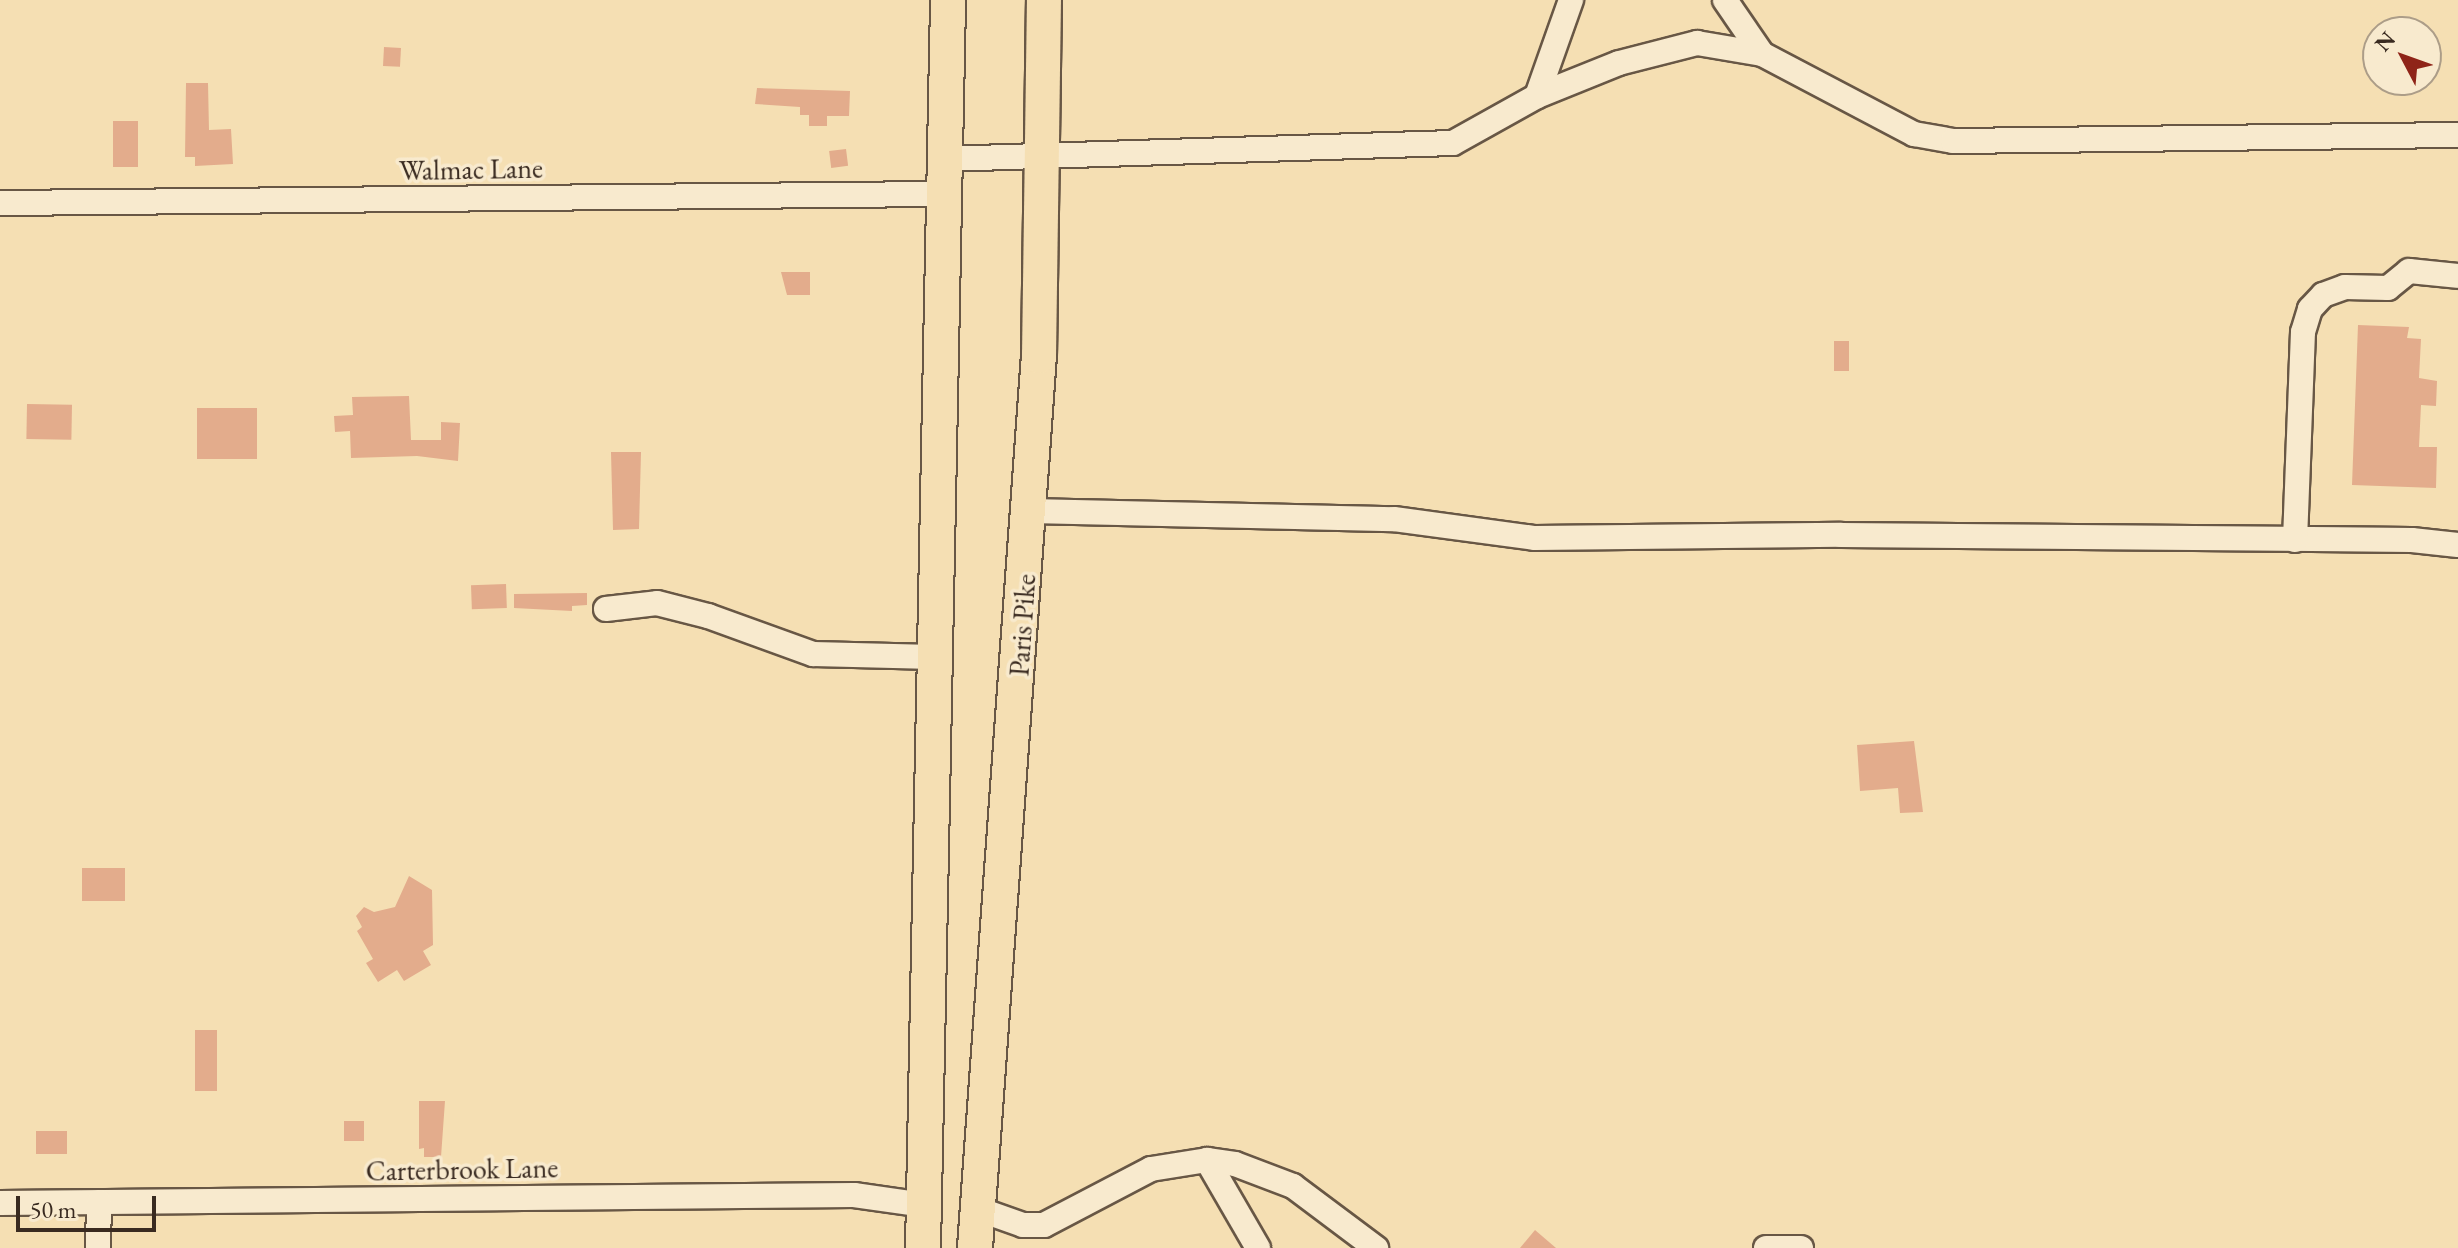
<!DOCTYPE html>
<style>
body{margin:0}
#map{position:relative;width:2458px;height:1248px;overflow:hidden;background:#f5dfb3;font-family:"EB Garamond",serif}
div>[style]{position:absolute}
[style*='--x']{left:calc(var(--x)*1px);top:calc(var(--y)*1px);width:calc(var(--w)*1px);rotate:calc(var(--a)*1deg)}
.building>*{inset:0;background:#e3ac8c;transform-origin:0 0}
.roads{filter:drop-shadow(2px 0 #685745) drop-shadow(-2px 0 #685745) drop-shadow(0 2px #685745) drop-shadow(0 -2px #685745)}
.minor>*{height:24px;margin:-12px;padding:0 12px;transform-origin:12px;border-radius:12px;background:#f8eace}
.highway>*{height:34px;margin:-17px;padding:0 17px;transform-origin:17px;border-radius:17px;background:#f5dfb3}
span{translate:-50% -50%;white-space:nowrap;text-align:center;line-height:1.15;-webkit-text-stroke:7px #f8eace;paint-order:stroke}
.street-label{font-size:28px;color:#392a20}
.north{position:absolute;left:2362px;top:16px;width:80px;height:80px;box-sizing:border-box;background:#f8eace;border:2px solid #ac9d88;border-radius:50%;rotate:311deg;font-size:22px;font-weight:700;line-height:32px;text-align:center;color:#392a20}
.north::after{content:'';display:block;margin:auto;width:28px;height:36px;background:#8f2418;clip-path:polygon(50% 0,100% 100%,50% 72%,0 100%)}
.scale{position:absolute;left:16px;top:1196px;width:140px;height:36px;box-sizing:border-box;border:4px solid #392a20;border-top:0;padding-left:10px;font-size:24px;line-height:28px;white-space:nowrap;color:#392a20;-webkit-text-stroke:6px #f8eace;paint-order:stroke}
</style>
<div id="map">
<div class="building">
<i style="left:384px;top:47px;width:17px;height:19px;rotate:3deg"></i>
<i style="clip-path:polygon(186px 83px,208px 83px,209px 130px,231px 129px,233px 164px,195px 166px,195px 157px,185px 157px)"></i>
<i style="clip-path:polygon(757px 88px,850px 91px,849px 116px,827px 116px,827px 126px,809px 126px,809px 115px,800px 115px,800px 107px,755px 104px)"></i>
<i style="left:113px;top:121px;width:25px;height:46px"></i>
<i style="left:846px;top:149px;width:17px;height:17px;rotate:83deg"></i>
<i style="clip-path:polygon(781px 272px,810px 272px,810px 295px,787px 295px)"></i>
<i style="clip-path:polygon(2358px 325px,2409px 327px,2407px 338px,2421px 339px,2419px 378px,2437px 381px,2436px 406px,2421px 405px,2419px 447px,2437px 447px,2436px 488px,2352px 485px)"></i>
<i style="left:1834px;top:341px;width:15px;height:30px"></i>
<i style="clip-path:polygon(409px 396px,411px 440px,441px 440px,441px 422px,460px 423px,458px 461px,417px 456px,351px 458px,350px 431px,335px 432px,334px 416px,353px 415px,352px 397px)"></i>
<i style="left:27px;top:404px;width:45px;height:35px;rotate:1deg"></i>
<i style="left:197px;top:408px;width:60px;height:51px"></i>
<i style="clip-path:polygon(611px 452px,641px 452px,639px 529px,613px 530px)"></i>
<i style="left:506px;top:584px;width:24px;height:35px;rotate:88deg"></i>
<i style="clip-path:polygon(587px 593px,587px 605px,572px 606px,572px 611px,514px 608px,514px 594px)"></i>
<i style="clip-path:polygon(1914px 741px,1923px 812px,1900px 813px,1898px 788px,1860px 791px,1857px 745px)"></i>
<i style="left:82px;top:868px;width:43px;height:33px"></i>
<i style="clip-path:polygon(409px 876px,432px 890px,433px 945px,423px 951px,431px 965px,404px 981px,397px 970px,378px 982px,366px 963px,373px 959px,357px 931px,362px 927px,356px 916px,364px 907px,374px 912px,395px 907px)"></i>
<i style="left:195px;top:1030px;width:22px;height:61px"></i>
<i style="clip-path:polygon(419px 1101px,445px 1101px,441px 1157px,424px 1157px,424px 1148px,419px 1149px)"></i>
<i style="left:364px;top:1121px;width:20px;height:20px;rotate:90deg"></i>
<i style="left:36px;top:1131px;width:31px;height:23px"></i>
<i style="clip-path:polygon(1535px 1230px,1556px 1248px,1520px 1248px)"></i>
</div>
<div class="roads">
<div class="minor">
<i style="--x:1725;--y:0;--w:65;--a:55.6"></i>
<i style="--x:1537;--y:96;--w:102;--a:-70.5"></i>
<i style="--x:944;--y:159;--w:509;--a:-1.8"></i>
<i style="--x:1453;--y:143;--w:96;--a:-29.2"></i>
<i style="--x:1537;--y:96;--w:88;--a:-21.9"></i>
<i style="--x:1619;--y:63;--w:81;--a:-14.4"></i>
<i style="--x:1697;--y:43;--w:66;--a:9.6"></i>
<i style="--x:1762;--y:54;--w:172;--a:27.8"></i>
<i style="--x:1914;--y:134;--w:40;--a:10"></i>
<i style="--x:1953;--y:141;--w:505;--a:-0.68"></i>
<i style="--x:0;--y:203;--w:943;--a:-0.55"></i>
<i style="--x:1030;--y:511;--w:364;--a:1.3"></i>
<i style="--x:1394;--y:519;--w:142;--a:7.7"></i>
<i style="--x:1535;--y:538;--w:306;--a:-0.6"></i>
<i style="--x:1841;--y:535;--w:571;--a:0.5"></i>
<i style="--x:2412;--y:540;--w:46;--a:6.2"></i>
<i style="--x:2295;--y:540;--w:208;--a:-87.8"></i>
<i style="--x:2303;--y:332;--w:24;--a:-73"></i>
<i style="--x:2310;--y:309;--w:19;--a:-47"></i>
<i style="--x:2323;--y:295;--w:23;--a:-20"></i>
<i style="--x:2345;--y:287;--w:43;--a:1.3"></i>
<i style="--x:2388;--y:288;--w:27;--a:-39"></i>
<i style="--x:2409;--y:271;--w:49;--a:5.8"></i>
<i style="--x:606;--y:609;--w:51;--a:-6.7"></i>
<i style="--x:657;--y:603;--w:53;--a:14.3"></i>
<i style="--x:708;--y:616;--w:112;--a:19.9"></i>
<i style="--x:813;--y:654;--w:121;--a:1.4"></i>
<i style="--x:1207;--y:1160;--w:102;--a:59.9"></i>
<i style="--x:0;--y:1203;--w:854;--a:-0.54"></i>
<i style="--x:854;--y:1195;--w:70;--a:8.2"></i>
<i style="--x:975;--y:1208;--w:51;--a:19.5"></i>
<i style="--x:1023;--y:1225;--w:21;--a:0"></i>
<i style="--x:1044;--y:1225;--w:121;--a:-27.6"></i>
<i style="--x:1151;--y:1169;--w:57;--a:-9.1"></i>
<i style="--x:1207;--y:1160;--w:28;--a:8"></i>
<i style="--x:1235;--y:1164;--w:62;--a:20.8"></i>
<i style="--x:1293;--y:1186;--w:104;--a:36.8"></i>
<i style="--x:98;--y:1248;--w:46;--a:-88.8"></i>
<i style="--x:1766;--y:1248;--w:35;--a:0"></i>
</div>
<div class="highway">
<i style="--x:923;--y:1248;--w:1248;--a:-88.85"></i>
<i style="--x:975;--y:1248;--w:894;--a:-85.9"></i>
<i style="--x:1039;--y:356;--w:356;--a:-89.2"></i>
</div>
</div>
<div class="street-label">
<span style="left:471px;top:169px;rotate:-1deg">Walmac Lane</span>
<span style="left:1022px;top:625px;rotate:-86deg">Paris Pike</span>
<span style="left:462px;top:1169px;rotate:-1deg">Carterbrook Lane</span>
</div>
<div class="north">N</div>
<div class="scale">50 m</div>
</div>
